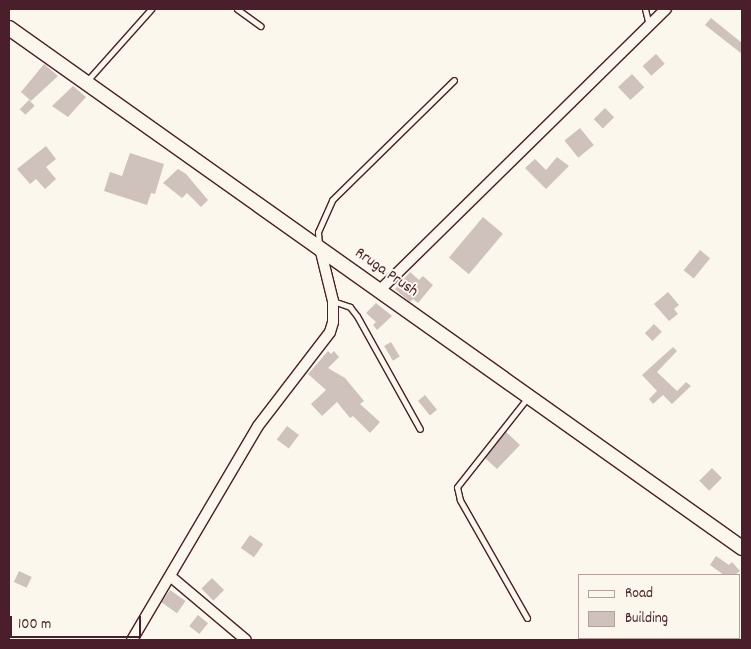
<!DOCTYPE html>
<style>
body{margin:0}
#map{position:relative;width:751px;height:649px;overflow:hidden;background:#fbf7ec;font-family:Dekko,sans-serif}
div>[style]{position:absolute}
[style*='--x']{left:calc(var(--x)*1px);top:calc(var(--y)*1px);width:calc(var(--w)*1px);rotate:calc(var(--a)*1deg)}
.building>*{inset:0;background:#cfc2bc;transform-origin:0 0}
.roads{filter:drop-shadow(1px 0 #4a1f2b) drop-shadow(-1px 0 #4a1f2b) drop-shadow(0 1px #4a1f2b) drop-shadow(0 -1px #4a1f2b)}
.lane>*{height:5px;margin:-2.5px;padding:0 2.5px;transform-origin:2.5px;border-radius:2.5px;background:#fbf7ec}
.street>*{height:10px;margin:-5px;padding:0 5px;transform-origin:5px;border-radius:5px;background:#fbf7ec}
.secondary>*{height:14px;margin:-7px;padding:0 7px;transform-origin:7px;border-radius:7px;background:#fbf7ec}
span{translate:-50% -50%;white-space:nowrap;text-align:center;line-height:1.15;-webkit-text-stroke:4px #fbf7ec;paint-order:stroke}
.street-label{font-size:16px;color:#4a1f2b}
.frame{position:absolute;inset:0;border:10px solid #4a1f2b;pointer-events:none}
.legend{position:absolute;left:578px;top:574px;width:162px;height:65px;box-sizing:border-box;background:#fbf7ec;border:1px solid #b4a19f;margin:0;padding:6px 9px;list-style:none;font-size:15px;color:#4a1f2b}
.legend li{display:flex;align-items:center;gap:10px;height:25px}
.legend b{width:25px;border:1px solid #b4a19f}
.scale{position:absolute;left:10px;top:616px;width:131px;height:22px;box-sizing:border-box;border:2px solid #4a1f2b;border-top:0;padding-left:6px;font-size:15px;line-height:18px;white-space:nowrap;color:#4a1f2b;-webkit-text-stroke:4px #fbf7ec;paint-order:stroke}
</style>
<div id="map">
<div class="building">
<i style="clip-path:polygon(711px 18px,742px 43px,742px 54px,705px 25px)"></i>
<i style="left:656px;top:54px;width:13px;height:18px;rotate:48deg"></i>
<i style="clip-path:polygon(44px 64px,58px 76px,31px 101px,21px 92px)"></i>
<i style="left:632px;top:74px;width:18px;height:19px;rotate:47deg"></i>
<i style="clip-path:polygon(73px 86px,86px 97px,68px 117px,52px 106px)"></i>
<i style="left:29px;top:100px;width:8px;height:13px;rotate:45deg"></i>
<i style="left:605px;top:108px;width:13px;height:16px;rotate:45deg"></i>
<i style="left:580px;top:128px;width:22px;height:20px;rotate:51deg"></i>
<i style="clip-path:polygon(46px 146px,56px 159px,46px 167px,56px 179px,45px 189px,36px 179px,30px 184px,17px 169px)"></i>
<i style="clip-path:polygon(130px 153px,164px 164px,155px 194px,151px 193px,147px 205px,104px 191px,110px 172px,122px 176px)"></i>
<i style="clip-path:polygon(557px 157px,569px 166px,546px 189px,525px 168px,535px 159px,546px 170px)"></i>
<i style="clip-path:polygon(178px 169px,186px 174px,208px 200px,201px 207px,187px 193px,182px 198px,163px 183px)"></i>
<i style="left:483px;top:217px;width:26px;height:53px;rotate:40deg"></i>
<i style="left:700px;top:250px;width:13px;height:26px;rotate:39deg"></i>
<i style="clip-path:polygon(410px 272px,419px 280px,423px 276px,433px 285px,418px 303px,413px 299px,410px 302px,395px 289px)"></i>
<i style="clip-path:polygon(668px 292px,679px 305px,674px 309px,678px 314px,669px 321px,654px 304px)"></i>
<i style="clip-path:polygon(376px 303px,392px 316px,377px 330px,373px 325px,376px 322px,366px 313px)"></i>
<i style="left:654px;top:324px;width:11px;height:13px;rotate:45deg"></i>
<i style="left:391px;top:342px;width:17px;height:8px;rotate:59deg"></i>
<i style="clip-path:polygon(673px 347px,677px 351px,657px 372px,677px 391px,686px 382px,691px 386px,672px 404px,663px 395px,653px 404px,649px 399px,657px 391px,642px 375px)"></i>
<i style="clip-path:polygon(328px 351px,331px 354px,334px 351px,339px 357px,328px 368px,345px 378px,364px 401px,360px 404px,380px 422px,370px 433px,353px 416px,350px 418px,337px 402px,322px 416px,311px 404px,326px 390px,308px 374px)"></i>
<i style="left:425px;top:395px;width:19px;height:9px;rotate:51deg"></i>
<i style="left:287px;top:426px;width:15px;height:17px;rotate:37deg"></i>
<i style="clip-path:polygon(506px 432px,520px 445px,497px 469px,485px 458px)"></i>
<i style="left:712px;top:468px;width:14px;height:18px;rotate:45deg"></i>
<i style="left:250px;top:535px;width:16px;height:16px;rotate:35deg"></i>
<i style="clip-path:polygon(716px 556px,729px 565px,732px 562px,740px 571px,735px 575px,724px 575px,710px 565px)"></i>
<i style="left:19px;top:571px;width:14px;height:12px;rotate:25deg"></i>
<i style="left:212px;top:578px;width:17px;height:15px;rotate:45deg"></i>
<i style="left:170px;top:590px;width:19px;height:15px;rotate:35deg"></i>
<i style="left:198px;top:615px;width:13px;height:14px;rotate:39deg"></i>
</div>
<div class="roads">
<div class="lane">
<i style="--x:237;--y:9;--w:29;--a:36"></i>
<i style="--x:645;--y:9;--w:16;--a:76"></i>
<i style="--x:86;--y:82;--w:98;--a:-48.3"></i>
<i style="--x:319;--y:244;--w:12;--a:-95"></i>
<i style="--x:318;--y:232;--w:35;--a:-66"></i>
<i style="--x:332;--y:200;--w:171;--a:-44.5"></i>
<i style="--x:333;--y:301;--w:18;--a:19"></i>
<i style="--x:350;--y:307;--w:11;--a:52"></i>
<i style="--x:357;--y:316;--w:129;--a:60.9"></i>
<i style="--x:527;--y:618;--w:136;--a:-119.6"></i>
<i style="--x:460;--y:500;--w:13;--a:-103"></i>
<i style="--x:457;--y:487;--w:115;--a:-51.7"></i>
</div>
<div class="street">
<i style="--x:380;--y:290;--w:401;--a:-44.5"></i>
<i style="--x:170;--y:576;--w:99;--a:40.1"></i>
<i style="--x:132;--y:640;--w:248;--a:-59.5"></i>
<i style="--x:258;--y:426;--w:118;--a:-52.5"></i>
<i style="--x:330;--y:332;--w:10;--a:-73"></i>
<i style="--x:333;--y:322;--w:21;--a:-90"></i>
<i style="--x:333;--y:301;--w:55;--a:-103.8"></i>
</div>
<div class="secondary">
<i style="--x:9;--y:28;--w:899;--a:35.35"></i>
</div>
</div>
<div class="street-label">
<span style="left:386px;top:273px;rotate:35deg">Rruga Prush</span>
</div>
<div class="frame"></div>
<ul class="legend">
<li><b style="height:6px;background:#fbf7ec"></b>Road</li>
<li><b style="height:14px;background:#cfc2bc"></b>Building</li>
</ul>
<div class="scale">100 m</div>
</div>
